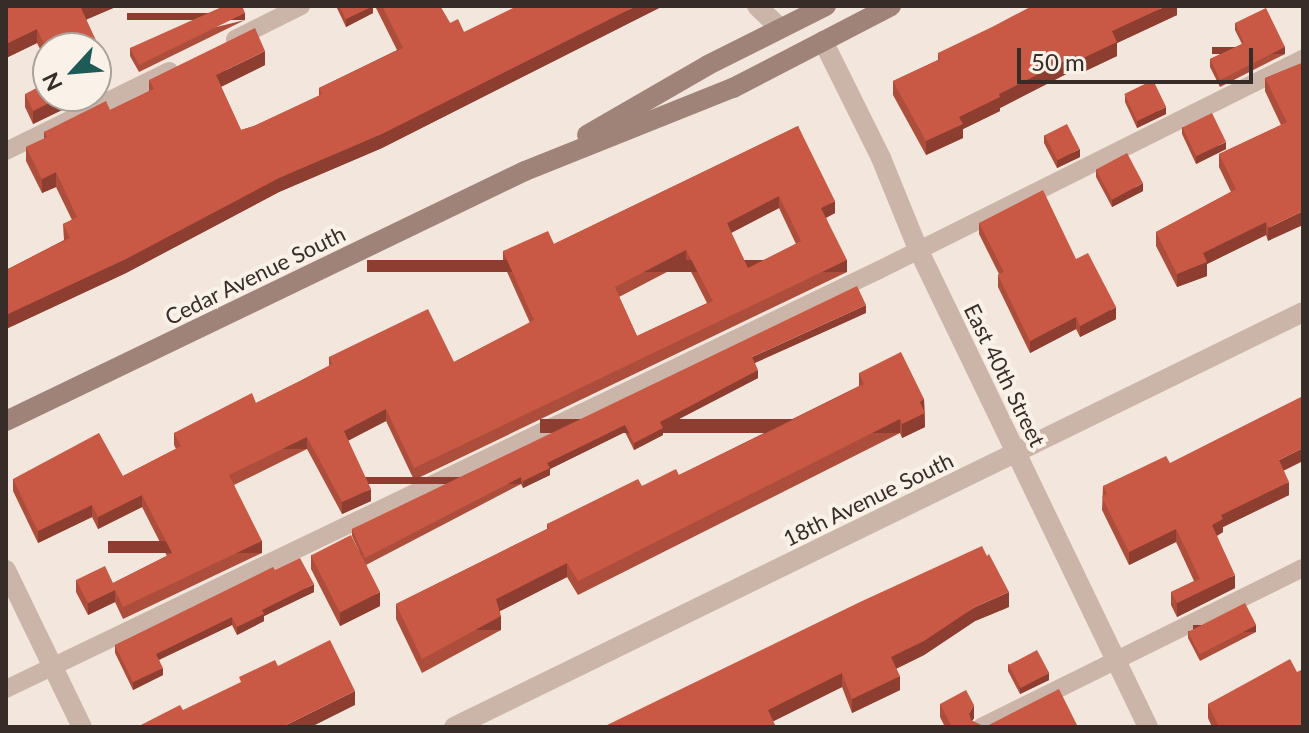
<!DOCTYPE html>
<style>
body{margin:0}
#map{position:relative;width:1309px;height:733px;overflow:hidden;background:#f3e6dc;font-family:Lato,sans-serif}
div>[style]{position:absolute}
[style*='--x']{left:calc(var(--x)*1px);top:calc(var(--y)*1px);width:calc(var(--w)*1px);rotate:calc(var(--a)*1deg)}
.service>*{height:18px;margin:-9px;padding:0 9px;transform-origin:9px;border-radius:9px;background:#cbb5a8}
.minor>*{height:20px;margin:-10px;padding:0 10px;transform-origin:10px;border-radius:10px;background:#cbb5a8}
.secondary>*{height:20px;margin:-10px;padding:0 10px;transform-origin:10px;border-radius:10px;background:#9f8379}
.wall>*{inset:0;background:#ad4d3b}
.shaded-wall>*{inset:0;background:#8d3e30;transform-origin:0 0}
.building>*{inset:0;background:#c95945;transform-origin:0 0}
span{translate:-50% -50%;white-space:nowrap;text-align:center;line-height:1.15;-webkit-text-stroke:8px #faf1e9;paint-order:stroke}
.street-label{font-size:22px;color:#382c28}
.frame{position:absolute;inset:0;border:8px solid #382c28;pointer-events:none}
.north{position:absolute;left:32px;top:32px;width:80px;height:80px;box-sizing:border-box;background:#faf1e9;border:2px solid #aca29c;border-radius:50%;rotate:244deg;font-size:22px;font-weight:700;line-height:32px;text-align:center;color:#382c28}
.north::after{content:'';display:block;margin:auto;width:28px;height:36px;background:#1d5b59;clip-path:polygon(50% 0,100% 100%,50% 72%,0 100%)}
.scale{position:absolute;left:1017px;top:48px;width:236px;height:36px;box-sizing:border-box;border:4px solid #382c28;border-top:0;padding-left:10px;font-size:24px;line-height:28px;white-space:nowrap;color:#382c28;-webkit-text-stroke:6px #faf1e9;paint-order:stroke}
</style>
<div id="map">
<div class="service">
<i style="--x:235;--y:39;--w:74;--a:-26.6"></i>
<i style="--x:6;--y:151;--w:182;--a:-26.1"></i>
<i style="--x:6;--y:689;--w:968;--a:-25.64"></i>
<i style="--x:879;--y:270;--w:474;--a:-26.5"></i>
<i style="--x:981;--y:727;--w:359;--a:-26.3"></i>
</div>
<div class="minor">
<i style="--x:757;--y:6;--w:32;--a:44"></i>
<i style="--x:823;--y:41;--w:131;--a:63.6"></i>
<i style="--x:881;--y:158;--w:98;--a:67.9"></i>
<i style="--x:918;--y:249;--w:530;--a:64.3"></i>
<i style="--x:6;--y:570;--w:174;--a:64.2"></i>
<i style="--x:454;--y:727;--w:945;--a:-26.05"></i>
</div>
<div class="secondary">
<i style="--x:587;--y:135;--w:140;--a:-30"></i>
<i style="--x:708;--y:65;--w:132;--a:-26.6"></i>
<i style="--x:6;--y:421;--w:576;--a:-25.72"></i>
<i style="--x:525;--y:171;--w:224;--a:-21.8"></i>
<i style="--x:733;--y:88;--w:178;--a:-27.4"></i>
</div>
<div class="wall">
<i style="clip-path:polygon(6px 6px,118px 6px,86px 19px,100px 63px,48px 48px,48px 65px,37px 43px,6px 58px)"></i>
<i style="clip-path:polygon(336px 6px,373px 6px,373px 13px,346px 27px)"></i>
<i style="clip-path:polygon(375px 6px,440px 6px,450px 23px,464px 32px,661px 6px,661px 7px,382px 148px,279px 192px,126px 273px,6px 329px,6px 270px,64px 240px,63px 224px,72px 220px,56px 187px,42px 193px,26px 161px,26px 147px,44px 139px,44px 132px,110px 110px,149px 91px,149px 80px,265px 65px,221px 87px,241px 130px,254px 126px,319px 96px,319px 88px,397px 50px)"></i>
<i style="clip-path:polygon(1177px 6px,1177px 15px,1117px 43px,1117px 56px,1079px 74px,1076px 69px,1000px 108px,1000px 111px,963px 129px,963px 138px,926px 155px,893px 95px,893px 81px,938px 60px,938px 53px)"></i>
<i style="clip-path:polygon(245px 20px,139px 72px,130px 56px,130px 48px)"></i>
<i style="clip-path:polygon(1235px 23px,1285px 54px,1220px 87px,1210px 67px,1210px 59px,1242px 44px,1235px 30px)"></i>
<i style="clip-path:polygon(1302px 63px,1268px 241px,1266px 235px,1207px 264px,1207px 276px,1177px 287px,1156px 246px,1156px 232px,1231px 192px,1219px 167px,1219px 154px,1281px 125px,1265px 91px,1265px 78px)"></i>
<i style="clip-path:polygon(25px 94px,48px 96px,91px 96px,33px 124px,25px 107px)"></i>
<i style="clip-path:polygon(1125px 95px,1166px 114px,1137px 128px,1125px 102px)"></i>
<i style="clip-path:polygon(evenodd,798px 126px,835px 213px,826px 218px,847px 272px,414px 480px,386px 421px,348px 440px,371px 501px,342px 514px,307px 449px,234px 485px,262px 553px,123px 619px,115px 602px,88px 615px,76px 592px,76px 580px,113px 583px,167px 556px,142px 507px,98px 529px,92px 517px,38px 543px,13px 491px,13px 479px,123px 476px,176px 449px,174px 445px,174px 433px,256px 403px,300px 381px,329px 366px,329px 357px,454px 362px,530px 323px,503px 263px,503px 251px,554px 244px,798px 126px,779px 208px,796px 244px,748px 268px,731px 233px,779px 208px,798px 126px,686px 262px,707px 303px,637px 336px,619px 297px,686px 262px)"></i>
<i style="clip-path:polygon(1182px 127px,1226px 149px,1196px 164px,1182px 134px)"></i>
<i style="clip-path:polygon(1044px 135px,1080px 157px,1057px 168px,1044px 143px)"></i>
<i style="clip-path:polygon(1096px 169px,1143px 191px,1112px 207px,1096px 177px)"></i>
<i style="clip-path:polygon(979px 223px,1076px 259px,1116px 319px,1080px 337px,1076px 329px,1030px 353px,998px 287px,998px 275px,999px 274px,979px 234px)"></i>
<i style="clip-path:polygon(866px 313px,755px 363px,758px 378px,663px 427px,663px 435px,634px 450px,625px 432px,550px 469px,550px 475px,523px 488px,521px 484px,366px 565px,380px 606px,340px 626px,311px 569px,311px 555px,359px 551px,352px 536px,352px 529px)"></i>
<i style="clip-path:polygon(859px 373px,924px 399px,925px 427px,902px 438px,900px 433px,578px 595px,567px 577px,500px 611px,501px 630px,422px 673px,396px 619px,396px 604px,547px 529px,547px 524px,642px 486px,679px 475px,859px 386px)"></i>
<i style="clip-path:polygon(1170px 463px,1284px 471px,1289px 495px,1223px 527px,1223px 532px,1217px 536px,1235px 588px,1177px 617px,1171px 605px,1171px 592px,1194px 581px,1176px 542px,1129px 565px,1102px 510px,1103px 486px)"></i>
<i style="clip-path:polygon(275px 570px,314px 592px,264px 616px,264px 621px,237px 635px,232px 625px,159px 660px,163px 675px,133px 690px,115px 653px,115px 645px)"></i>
<i style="clip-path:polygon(1009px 607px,975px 621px,924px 655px,896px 669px,900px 690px,852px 713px,842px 687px,773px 721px,603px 727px)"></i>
<i style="clip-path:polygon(1188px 631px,1256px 632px,1200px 661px,1188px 638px)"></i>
<i style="clip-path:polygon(1008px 664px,1049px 680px,1020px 694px,1008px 671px)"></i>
<i style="clip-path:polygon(1297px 672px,1303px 727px,1212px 727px,1208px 718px,1208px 704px)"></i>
<i style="clip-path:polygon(940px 704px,974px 718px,972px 721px,985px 727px,1078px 727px,945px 727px,940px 717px)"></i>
</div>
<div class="shaded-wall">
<i style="clip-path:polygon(86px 6px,118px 6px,81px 22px,81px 8px)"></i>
<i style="clip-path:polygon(373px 6px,373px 13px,346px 27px,346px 19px)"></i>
<i style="clip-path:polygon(636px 6px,661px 6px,661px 7px,382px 148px,279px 192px,126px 273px,6px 329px,6px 315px,279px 178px)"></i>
<i style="clip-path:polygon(1166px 6px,1177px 6px,1177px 15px,1117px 43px,1117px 56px,1079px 74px,1079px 60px,1112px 31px)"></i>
<i style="left:245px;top:13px;width:7px;height:118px;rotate:90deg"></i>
<i style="clip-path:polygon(37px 29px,37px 43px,6px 58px,6px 44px)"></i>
<i style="left:1285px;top:47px;width:7px;height:73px;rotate:90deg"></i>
<i style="clip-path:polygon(100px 49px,100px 63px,96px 65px,96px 51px)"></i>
<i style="clip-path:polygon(265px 51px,265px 65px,216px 89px,216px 75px)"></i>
<i style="clip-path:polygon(1076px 55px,1076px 69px,1000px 108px,1000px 111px,963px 129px,963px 138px,926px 155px,926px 141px,959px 117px,999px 94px)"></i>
<i style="clip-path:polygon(63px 96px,91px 96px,33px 124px,33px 111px)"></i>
<i style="clip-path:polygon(1166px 107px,1166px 114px,1137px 128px,1137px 121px)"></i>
<i style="clip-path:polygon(1226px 142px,1226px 149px,1196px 164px,1196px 156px)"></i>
<i style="clip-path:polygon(1080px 149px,1080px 157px,1057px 168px,1057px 160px)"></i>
<i style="clip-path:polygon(56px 172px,56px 187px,42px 193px,42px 179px)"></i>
<i style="clip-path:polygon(1143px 183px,1143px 191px,1112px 207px,1112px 200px)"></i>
<i style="clip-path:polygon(779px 196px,779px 208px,727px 235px,727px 223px)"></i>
<i style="clip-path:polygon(835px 201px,835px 213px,821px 220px,821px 208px)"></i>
<i style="clip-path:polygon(1303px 211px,1303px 225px,1268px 241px,1268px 228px)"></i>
<i style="clip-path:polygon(1266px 222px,1266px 235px,1207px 264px,1207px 276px,1177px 287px,1177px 274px,1203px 253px)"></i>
<i style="left:686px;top:250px;width:12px;height:80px;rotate:90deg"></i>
<i style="left:847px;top:260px;width:12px;height:480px;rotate:90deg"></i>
<i style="clip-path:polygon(866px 305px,866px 313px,752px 364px,752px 357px)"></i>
<i style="clip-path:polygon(1116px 307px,1116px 319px,1080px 337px,1080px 326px)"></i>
<i style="clip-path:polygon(1076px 317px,1076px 329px,1030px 353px,1030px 341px)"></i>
<i style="clip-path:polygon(758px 370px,758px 378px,660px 429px,660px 422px)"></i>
<i style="clip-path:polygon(924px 399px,925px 427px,902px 438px,902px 424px,920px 402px)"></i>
<i style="clip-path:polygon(386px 409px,386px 421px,344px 443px,344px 431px)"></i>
<i style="left:900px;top:419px;width:14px;height:360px;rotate:90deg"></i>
<i style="clip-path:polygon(625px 425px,625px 432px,550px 469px,550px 475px,523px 488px,523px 481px,547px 463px)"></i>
<i style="clip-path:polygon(663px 428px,663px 435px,634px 450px,634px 443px)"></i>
<i style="left:307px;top:437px;width:12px;height:87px;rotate:90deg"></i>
<i style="clip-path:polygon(1303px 448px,1303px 461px,1279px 473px,1279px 460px)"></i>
<i style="left:521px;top:477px;width:7px;height:176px;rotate:90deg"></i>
<i style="clip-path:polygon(1289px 482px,1289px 495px,1223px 527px,1223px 532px,1212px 538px,1212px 525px,1221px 515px)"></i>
<i style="clip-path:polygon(371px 489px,371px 501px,342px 514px,342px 502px)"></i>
<i style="clip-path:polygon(142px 495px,142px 507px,98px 529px,98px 517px)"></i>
<i style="clip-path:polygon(92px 505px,92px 517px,38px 543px,38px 531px)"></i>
<i style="clip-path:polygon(1176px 529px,1176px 542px,1129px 565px,1129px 552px)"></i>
<i style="left:262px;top:541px;width:12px;height:154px;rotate:90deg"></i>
<i style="clip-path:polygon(567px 563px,567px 577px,496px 613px,496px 599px)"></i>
<i style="clip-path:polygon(1235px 575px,1235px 588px,1177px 617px,1177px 603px)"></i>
<i style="clip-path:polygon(314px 584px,314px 592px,264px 616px,264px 621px,237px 635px,237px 627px,262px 610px)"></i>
<i style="clip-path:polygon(115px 590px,115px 602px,88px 615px,88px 603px)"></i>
<i style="clip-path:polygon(380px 592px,380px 606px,340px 626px,340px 612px)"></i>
<i style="clip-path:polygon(1009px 592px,1009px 607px,975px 621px,924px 655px,891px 671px,891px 657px,975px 607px)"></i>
<i style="left:501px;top:616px;width:14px;height:90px;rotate:90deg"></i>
<i style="clip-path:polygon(232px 617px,232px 625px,156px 661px,156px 654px)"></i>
<i style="left:1256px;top:625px;width:7px;height:63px;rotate:90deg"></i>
<i style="clip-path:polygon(163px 668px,163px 675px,133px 690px,133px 682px)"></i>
<i style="clip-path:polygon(842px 673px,842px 687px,768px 724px,768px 710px)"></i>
<i style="clip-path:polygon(1049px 673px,1049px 680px,1020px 694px,1020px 687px)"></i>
<i style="clip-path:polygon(900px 676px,900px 690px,852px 713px,852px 699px)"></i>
<i style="clip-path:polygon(355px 691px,355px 705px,311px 727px,282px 727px)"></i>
<i style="clip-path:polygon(974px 705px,974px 718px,969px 725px,969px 713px)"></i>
</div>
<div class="building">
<i style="clip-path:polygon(6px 6px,86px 6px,81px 8px,100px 49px,96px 51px,96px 48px,48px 48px,48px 52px,37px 29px,6px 44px)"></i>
<i style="clip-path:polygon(224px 6px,242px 6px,245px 13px,139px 65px,130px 48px)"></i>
<i style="clip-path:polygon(339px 6px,373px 6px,346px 19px)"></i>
<i style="clip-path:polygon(382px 6px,440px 6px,450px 23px,458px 19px,464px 32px,517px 6px,636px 6px,382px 134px,279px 178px,126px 259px,6px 315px,6px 270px,70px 238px,63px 224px,77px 217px,56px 172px,42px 179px,26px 147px,47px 137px,44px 132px,106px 101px,110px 110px,154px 89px,149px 80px,255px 28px,265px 51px,216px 75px,241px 130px,254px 126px,322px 94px,319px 88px,403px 48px)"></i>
<i style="clip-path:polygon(1032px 6px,1166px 6px,1112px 31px,1117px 42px,1079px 60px,1076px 55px,999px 94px,1000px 97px,959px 117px,963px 124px,926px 141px,893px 81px,940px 59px,938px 53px,994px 26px)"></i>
<i style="clip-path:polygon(1266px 8px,1285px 47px,1220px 80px,1210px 59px,1244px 43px,1235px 23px)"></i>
<i style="clip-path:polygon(1302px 63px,1303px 211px,1268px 228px,1266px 222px,1203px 253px,1207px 262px,1177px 274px,1156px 232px,1236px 189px,1219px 154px,1287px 122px,1265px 78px)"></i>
<i style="left:1153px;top:80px;width:30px;height:32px;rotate:64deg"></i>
<i style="clip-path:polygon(48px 82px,48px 96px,63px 96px,33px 111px,25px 94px)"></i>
<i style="left:1212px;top:113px;width:32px;height:33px;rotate:64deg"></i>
<i style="left:1067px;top:124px;width:28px;height:25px;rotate:63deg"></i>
<i style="clip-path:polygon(evenodd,798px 126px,835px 201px,821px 208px,847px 260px,414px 468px,386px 409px,344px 431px,371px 489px,342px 502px,307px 437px,229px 475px,262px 541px,123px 607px,115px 590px,88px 603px,76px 580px,105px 566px,113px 583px,172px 553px,142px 495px,98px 517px,92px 505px,38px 531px,13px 479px,99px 433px,123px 476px,181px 446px,174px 433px,252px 393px,256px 403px,300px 381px,332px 364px,329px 357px,428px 309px,454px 362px,534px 320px,503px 251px,548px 231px,554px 244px,798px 126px,779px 196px,801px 241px,748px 268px,727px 223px,779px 196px,798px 126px,686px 250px,713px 301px,637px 336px,615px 287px,686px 250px)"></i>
<i style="left:1127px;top:153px;width:34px;height:35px;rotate:62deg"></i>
<i style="clip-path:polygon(1043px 190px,1076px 259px,1088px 253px,1116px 307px,1080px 326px,1076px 317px,1030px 341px,998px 275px,1004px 272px,979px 223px)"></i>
<i style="clip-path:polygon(857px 286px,866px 305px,752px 357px,758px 370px,660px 422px,663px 428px,634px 443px,625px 425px,547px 463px,550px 468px,523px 481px,521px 477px,365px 558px,352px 529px)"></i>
<i style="clip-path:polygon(901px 352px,924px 399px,920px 402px,925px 413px,902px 424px,900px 419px,578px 581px,567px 563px,496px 599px,501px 616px,422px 659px,396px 604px,549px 528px,547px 524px,638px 479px,642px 486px,676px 469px,679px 475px,762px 435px,864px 384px,859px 373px)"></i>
<i style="clip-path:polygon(1303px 396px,1303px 448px,1279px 460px,1289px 482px,1221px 515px,1223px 519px,1212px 525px,1235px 575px,1177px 603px,1171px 592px,1200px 579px,1176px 529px,1129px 552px,1102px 497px,1107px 494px,1103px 486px,1166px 456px,1170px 463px)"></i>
<i style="left:351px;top:535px;width:64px;height:45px;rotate:63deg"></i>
<i style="clip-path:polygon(982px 546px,987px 556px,989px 554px,1009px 592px,975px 607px,924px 641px,891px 657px,900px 676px,852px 699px,842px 673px,768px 710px,776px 727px,603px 727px,860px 602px)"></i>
<i style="clip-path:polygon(300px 558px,314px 584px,262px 610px,264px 614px,237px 627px,232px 617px,156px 654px,163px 668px,133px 682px,115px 645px,273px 567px,275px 570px)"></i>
<i style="left:1245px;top:603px;width:25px;height:64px;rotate:63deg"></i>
<i style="clip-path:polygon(330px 640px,355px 691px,282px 727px,137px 727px,180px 705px,183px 710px,241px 682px,239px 677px,275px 660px,278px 666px)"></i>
<i style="left:1037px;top:650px;width:26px;height:32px;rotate:62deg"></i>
<i style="clip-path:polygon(1290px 659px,1297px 672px,1303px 669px,1303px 724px,1298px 727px,1219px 727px,1208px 704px)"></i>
<i style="clip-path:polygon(1059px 689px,1078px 727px,952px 727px,940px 704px,966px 690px,974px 705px,969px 713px,971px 720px,985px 727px)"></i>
</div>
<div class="street-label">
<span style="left:255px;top:275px;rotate:-26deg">Cedar Avenue South</span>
<span style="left:1005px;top:375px;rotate:64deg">East 40th Street</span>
<span style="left:868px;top:499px;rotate:-26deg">18th Avenue South</span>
</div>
<div class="frame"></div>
<div class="north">N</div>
<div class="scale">50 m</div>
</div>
